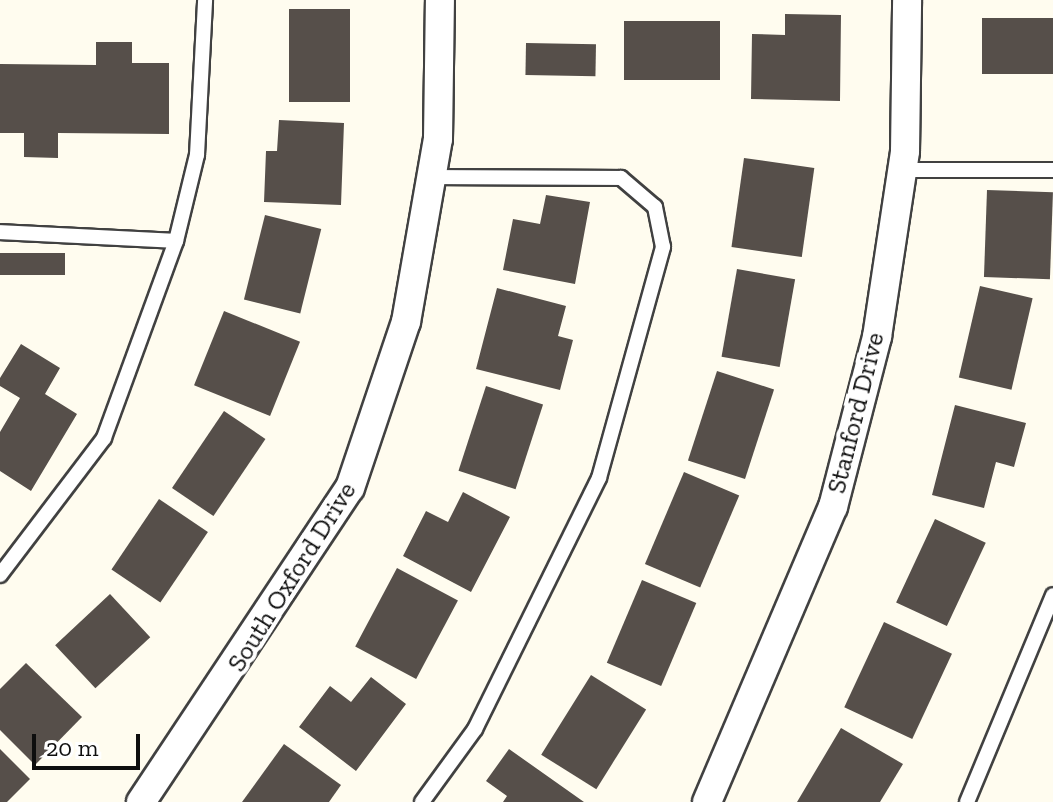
<!DOCTYPE html>
<style>
body{margin:0}
#map{position:relative;width:1053px;height:802px;overflow:hidden;background:#fffcef;font-family:"Zilla Slab",serif}
div>[style]{position:absolute}
[style*='--x']{left:calc(var(--x)*1px);top:calc(var(--y)*1px);width:calc(var(--w)*1px);rotate:calc(var(--a)*1deg)}
.building>*{inset:0;background:#564f4a;transform-origin:0 0}
.roads{filter:drop-shadow(2px 0 #414141) drop-shadow(-2px 0 #414141) drop-shadow(0 2px #414141) drop-shadow(0 -2px #414141)}
.service>*{height:14px;margin:-7px;padding:0 7px;transform-origin:7px;border-radius:7px;background:#fff}
.minor>*{height:28px;margin:-14px;padding:0 14px;transform-origin:14px;border-radius:14px;background:#fff}
span{translate:-50% -50%;white-space:nowrap;text-align:center;line-height:1.15;-webkit-text-stroke:8px #fff;paint-order:stroke}
.street-label{font-size:26px;color:#0e0e0e}
.scale{position:absolute;left:32px;top:734px;width:108px;height:36px;box-sizing:border-box;border:4px solid #0e0e0e;border-top:0;padding-left:10px;font-size:24px;line-height:28px;white-space:nowrap;color:#0e0e0e;-webkit-text-stroke:6px #fff;paint-order:stroke}
</style>
<div id="map">
<div class="building">
<i style="left:289px;top:9px;width:61px;height:93px"></i>
<i style="clip-path:polygon(785px 14px,841px 15px,840px 101px,751px 99px,752px 34px,785px 35px)"></i>
<i style="left:982px;top:18px;width:71px;height:56px"></i>
<i style="left:624px;top:21px;width:96px;height:59px"></i>
<i style="clip-path:polygon(96px 42px,132px 42px,132px 63px,169px 63px,169px 134px,58px 133px,58px 158px,24px 157px,24px 133px,0 133px,0 64px,96px 65px)"></i>
<i style="left:526px;top:43px;width:70px;height:32px;rotate:1deg"></i>
<i style="clip-path:polygon(279px 120px,344px 123px,341px 205px,264px 202px,266px 151px,277px 151px)"></i>
<i style="left:744px;top:158px;width:71px;height:90px;rotate:8deg"></i>
<i style="left:987px;top:190px;width:66px;height:87px;rotate:2deg"></i>
<i style="clip-path:polygon(546px 195px,590px 202px,575px 284px,503px 270px,513px 219px,540px 224px)"></i>
<i style="left:265px;top:215px;width:58px;height:87px;rotate:14deg"></i>
<i style="left:0;top:253px;width:65px;height:22px"></i>
<i style="left:737px;top:269px;width:59px;height:89px;rotate:10deg"></i>
<i style="left:980px;top:286px;width:54px;height:94px;rotate:13deg"></i>
<i style="clip-path:polygon(497px 288px,566px 306px,558px 336px,573px 340px,560px 390px,476px 369px)"></i>
<i style="left:224px;top:311px;width:82px;height:80px;rotate:22deg"></i>
<i style="clip-path:polygon(21px 344px,60px 368px,45px 394px,77px 414px,31px 491px,0 471px,0 432px,20px 398px,0 386px,0 378px)"></i>
<i style="left:717px;top:371px;width:60px;height:94px;rotate:18deg"></i>
<i style="left:486px;top:386px;width:60px;height:89px;rotate:18deg"></i>
<i style="clip-path:polygon(955px 405px,1026px 423px,1014px 467px,996px 462px,984px 508px,932px 495px)"></i>
<i style="left:224px;top:411px;width:50px;height:93px;rotate:34deg"></i>
<i style="left:684px;top:472px;width:60px;height:100px;rotate:23deg"></i>
<i style="clip-path:polygon(463px 492px,510px 517px,471px 592px,403px 556px,426px 511px,448px 522px)"></i>
<i style="left:159px;top:499px;width:59px;height:85px;rotate:34deg"></i>
<i style="left:935px;top:519px;width:56px;height:92px;rotate:25deg"></i>
<i style="left:397px;top:568px;width:69px;height:89px;rotate:28deg"></i>
<i style="left:642px;top:580px;width:59px;height:90px;rotate:23deg"></i>
<i style="left:110px;top:594px;width:59px;height:75px;rotate:47deg"></i>
<i style="left:884px;top:622px;width:75px;height:94px;rotate:25deg"></i>
<i style="clip-path:polygon(26px 663px,82px 717px,35px 765px,0 730px,0 689px)"></i>
<i style="left:591px;top:675px;width:65px;height:94px;rotate:32deg"></i>
<i style="clip-path:polygon(371px 677px,406px 704px,356px 771px,299px 727px,330px 686px,351px 702px)"></i>
<i style="clip-path:polygon(841px 728px,903px 764px,880px 802px,797px 802px)"></i>
<i style="clip-path:polygon(284px 744px,341px 785px,329px 802px,242px 802px)"></i>
<i style="clip-path:polygon(0 749px,30px 779px,7px 802px,0 802px)"></i>
<i style="clip-path:polygon(509px 749px,584px 802px,503px 802px,507px 796px,486px 781px)"></i>
</div>
<div class="roads">
<div class="service">
<i style="--x:902;--y:170;--w:151;--a:0"></i>
<i style="--x:0;--y:232;--w:176;--a:2.9"></i>
<i style="--x:176;--y:241;--w:210;--a:110.1"></i>
<i style="--x:104;--y:438;--w:172;--a:127.2"></i>
<i style="--x:176;--y:241;--w:89;--a:-76.3"></i>
<i style="--x:197;--y:155;--w:155;--a:-87"></i>
<i style="--x:422;--y:802;--w:90;--a:-54"></i>
<i style="--x:475;--y:729;--w:280;--a:-63.7"></i>
<i style="--x:599;--y:478;--w:240;--a:-74.5"></i>
<i style="--x:663;--y:247;--w:41;--a:-101.3"></i>
<i style="--x:655;--y:207;--w:45;--a:-139.5"></i>
<i style="--x:621;--y:178;--w:190;--a:-179.7"></i>
<i style="--x:967;--y:802;--w:224;--a:-67.4"></i>
</div>
<div class="minor">
<i style="--x:141;--y:802;--w:377;--a:-56.4"></i>
<i style="--x:350;--y:488;--w:175;--a:-71.4"></i>
<i style="--x:406;--y:322;--w:186;--a:-80.1"></i>
<i style="--x:438;--y:139;--w:139;--a:-89.2"></i>
<i style="--x:707;--y:802;--w:321;--a:-66.9"></i>
<i style="--x:833;--y:507;--w:176;--a:-75.5"></i>
<i style="--x:877;--y:337;--w:188;--a:-81.4"></i>
<i style="--x:905;--y:151;--w:151;--a:-89.2"></i>
</div>
</div>
<div class="street-label">
<span style="left:856px;top:413px;rotate:-76deg">Stanford Drive</span>
<span style="left:292px;top:577px;rotate:-58deg">South Oxford Drive</span>
</div>
<div class="scale">20 m</div>
</div>
